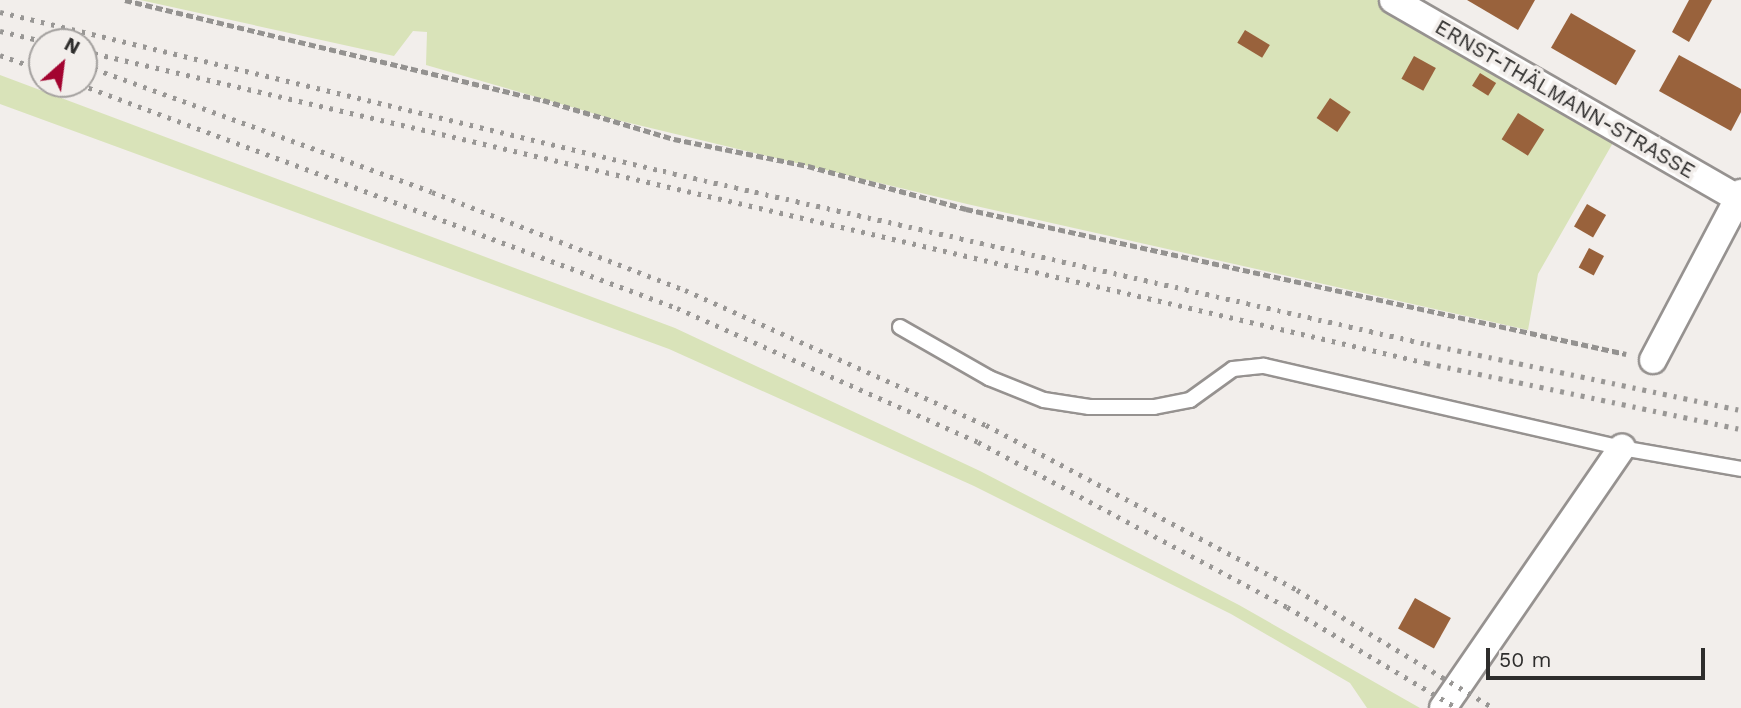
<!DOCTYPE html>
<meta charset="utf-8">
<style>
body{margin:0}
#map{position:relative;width:1741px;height:708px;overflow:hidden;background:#f2eeeb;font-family:"Work Sans",sans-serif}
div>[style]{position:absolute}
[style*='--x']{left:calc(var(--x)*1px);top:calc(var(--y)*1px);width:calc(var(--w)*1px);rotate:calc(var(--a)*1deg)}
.green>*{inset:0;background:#d9e3b9}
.building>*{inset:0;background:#99623c;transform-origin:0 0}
.path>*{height:4.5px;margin-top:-2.25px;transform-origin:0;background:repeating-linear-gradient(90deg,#949290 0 7px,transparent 0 10.5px)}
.roads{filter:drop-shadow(2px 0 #969290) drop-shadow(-2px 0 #969290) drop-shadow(0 2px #969290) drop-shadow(0 -2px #969290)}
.lane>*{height:14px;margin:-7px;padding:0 7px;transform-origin:7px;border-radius:7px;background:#fff}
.street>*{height:26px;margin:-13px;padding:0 13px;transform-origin:13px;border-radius:13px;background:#fff}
.rail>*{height:5px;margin-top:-2.5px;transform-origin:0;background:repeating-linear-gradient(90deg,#999795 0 3.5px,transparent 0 10.5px)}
span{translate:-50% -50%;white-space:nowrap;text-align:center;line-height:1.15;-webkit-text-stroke:7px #f2eeeb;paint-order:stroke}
.street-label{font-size:21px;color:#2e2d2c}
.north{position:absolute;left:28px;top:28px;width:70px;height:70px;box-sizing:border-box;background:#f2eeeb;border:2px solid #a4a19f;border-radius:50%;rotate:28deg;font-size:19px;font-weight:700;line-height:28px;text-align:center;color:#2e2d2c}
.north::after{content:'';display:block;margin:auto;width:24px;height:32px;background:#a30430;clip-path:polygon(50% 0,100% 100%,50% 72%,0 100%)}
.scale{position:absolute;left:1486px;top:648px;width:219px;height:32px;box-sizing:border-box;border:4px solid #2e2d2c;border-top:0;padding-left:9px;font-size:21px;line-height:24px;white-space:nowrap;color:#2e2d2c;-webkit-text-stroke:5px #f2eeeb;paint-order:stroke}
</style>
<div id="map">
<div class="green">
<i style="clip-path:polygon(140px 0,1378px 0,1614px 141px,1538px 274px,1528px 330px,967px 204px,613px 119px,426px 65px,427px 32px,413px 31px,394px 56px)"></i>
<i style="clip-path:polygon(0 75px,675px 328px,980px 471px,1239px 605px,1420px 708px,1367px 708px,1350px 683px,1231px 614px,974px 486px,669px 349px,0 104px)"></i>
</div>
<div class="building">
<i style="clip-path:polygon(1467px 0,1535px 0,1518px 30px)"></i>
<i style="clip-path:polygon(1689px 0,1712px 0,1689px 42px,1672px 32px)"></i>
<i style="left:1571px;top:13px;width:75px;height:40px;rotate:30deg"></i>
<i style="left:1245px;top:30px;width:29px;height:15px;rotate:31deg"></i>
<i style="clip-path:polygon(1679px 55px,1741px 89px,1741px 112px,1731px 131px,1659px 91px)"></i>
<i style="left:1414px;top:56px;width:25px;height:26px;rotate:29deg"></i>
<i style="left:1480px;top:73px;width:19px;height:15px;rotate:32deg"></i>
<i style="left:1330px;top:98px;width:25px;height:24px;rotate:34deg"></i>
<i style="left:1518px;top:113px;width:31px;height:31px;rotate:32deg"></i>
<i style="left:1587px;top:204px;width:22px;height:26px;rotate:30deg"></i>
<i style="left:1589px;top:248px;width:17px;height:22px;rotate:28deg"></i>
<i style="left:1415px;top:598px;width:41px;height:35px;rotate:29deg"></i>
</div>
<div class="path">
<i style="--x:125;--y:0;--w:430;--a:13.5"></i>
<i style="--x:543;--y:100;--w:137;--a:16.6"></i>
<i style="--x:674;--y:139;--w:137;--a:11.4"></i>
<i style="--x:808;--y:166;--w:164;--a:15.2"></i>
<i style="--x:966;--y:209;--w:676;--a:12.39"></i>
</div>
<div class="roads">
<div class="lane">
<i style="--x:900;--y:327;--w:103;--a:29.8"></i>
<i style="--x:989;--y:378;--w:59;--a:21.8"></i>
<i style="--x:1044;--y:400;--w:46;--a:8.8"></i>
<i style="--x:1089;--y:407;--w:65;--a:0"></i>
<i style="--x:1154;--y:407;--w:37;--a:-11"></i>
<i style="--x:1190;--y:400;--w:53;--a:-35.8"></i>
<i style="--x:1233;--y:369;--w:31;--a:-6"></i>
<i style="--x:1264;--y:366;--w:367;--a:12.9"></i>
<i style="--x:1622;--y:448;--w:121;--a:10"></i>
</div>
<div class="street">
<i style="--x:1393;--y:0;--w:398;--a:29.9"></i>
<i style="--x:1653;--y:360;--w:189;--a:-62.2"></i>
<i style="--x:1443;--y:708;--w:316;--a:-55.5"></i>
</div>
</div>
<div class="rail">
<i style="--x:0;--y:12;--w:682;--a:13.49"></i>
<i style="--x:663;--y:171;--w:783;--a:12.76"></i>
<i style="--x:1427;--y:344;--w:321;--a:11.9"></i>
<i style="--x:0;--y:31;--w:48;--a:13.2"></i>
<i style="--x:84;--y:51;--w:1379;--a:13.08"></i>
<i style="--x:1427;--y:363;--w:321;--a:11.9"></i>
<i style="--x:0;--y:55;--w:45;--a:19.7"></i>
<i style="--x:84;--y:65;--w:370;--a:20"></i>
<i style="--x:432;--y:192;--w:271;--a:21.2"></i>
<i style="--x:685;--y:290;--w:330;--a:24.2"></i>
<i style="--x:986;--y:425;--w:352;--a:27.9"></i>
<i style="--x:1297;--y:590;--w:229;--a:31"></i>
<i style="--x:79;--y:84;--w:639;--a:20.54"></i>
<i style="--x:677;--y:308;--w:329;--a:24"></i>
<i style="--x:978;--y:442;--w:350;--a:28.1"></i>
<i style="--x:1287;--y:607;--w:198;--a:30.7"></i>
</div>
<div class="street-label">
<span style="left:1565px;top:99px;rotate:30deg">ERNST-THÄLMANN-STRASSE</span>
</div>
<div class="north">N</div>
<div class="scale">50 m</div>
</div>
